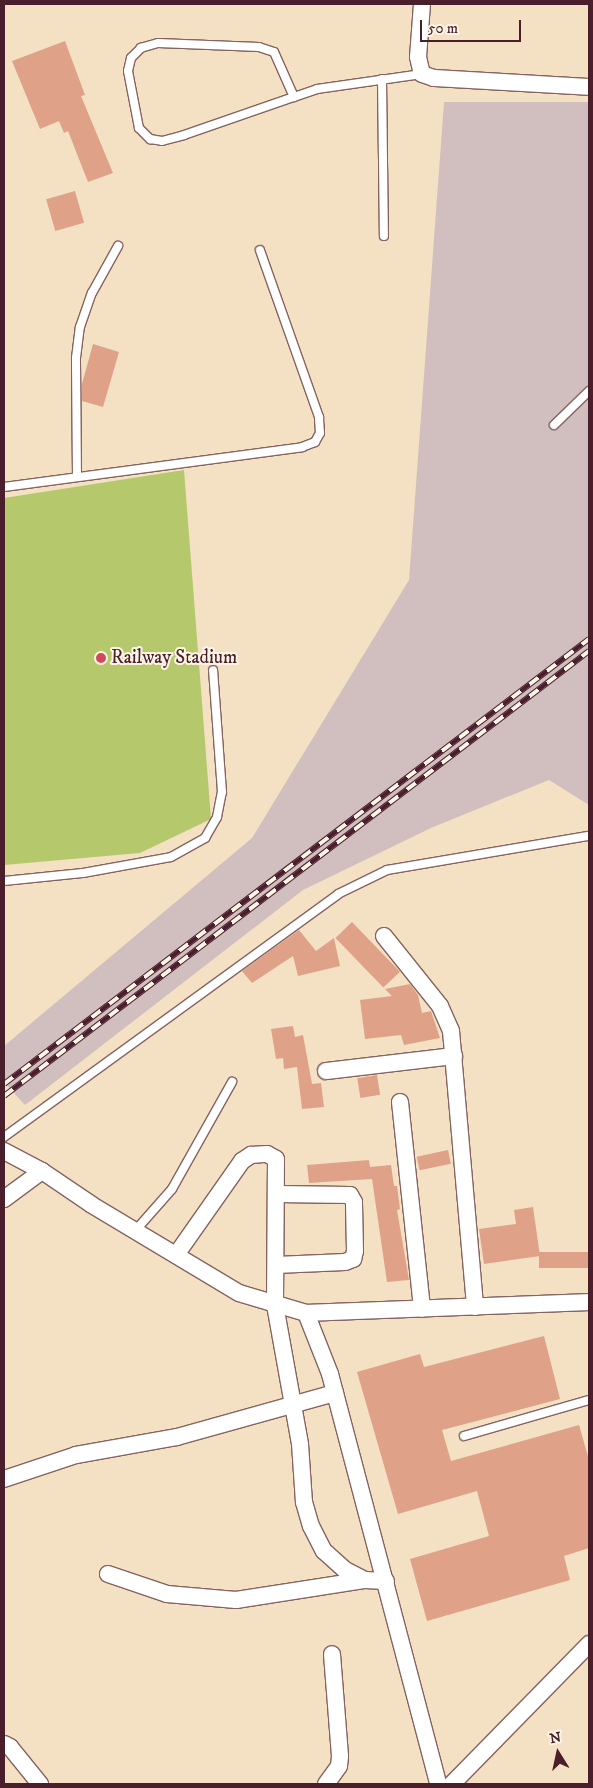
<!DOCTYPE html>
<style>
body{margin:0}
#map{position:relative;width:593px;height:1788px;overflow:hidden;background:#f4e1c4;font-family:"IM FELL DW Pica",serif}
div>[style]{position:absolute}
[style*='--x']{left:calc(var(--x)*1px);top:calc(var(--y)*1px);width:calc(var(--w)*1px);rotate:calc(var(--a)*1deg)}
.industrial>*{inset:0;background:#d1bfbf}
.green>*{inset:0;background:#b5c86c}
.building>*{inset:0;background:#dfa288;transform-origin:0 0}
.roads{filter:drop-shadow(1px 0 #866361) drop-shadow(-1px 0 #866361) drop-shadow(0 1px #866361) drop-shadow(0 -1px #866361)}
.service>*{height:8px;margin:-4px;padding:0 4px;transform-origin:4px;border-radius:4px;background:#fff}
.minor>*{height:16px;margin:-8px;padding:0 8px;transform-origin:8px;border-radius:8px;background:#fff}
.rail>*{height:5.5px;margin-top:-2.75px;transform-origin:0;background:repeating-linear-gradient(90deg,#fcf5e5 0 11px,#4a1f2b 0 22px);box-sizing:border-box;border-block:1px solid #4a1f2b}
.dots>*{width:14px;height:14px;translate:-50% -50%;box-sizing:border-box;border:2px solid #fcf5e5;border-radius:50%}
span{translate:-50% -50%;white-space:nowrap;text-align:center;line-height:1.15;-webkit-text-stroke:4px #fcf5e5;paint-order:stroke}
.poi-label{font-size:19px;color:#4a1f2b}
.left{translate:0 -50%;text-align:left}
.frame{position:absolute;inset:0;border:5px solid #4a1f2b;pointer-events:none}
.north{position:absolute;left:533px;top:1728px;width:50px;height:50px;-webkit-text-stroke:4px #fcf5e5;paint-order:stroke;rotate:350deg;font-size:14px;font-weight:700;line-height:20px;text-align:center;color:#4a1f2b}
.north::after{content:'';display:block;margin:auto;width:18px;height:22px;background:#4a1f2b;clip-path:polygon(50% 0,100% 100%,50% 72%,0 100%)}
.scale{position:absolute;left:420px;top:20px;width:101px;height:22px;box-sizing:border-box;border:2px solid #4a1f2b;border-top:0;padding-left:6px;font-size:15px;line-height:18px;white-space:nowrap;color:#4a1f2b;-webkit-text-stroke:4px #fcf5e5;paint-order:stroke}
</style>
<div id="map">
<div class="industrial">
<i style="clip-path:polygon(444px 102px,589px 102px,589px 805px,549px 780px,431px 828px,303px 890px,25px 1105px,4px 1082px,4px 1046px,252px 838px,409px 580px)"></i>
</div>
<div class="green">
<i style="clip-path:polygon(184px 470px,211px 819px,140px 853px,4px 865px,4px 498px)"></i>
</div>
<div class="building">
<i style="clip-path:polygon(65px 41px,85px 95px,81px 96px,113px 173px,88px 182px,68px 131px,64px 133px,59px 121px,40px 129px,12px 61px)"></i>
<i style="left:75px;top:191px;width:33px;height:30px;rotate:74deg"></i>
<i style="clip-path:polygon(93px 344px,119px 352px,103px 407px,82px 401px,82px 384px)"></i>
<i style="left:352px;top:922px;width:69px;height:23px;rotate:46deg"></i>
<i style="clip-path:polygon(299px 930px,316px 951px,334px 938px,340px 966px,298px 976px,293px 956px,252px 983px,242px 971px)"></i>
<i style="clip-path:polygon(410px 984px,418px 995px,422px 1013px,431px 1011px,440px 1038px,404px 1045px,401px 1035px,365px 1039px,360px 1000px,392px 996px,385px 989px)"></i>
<i style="clip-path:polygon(293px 1026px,295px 1037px,303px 1035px,312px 1084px,321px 1083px,324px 1107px,302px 1109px,297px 1067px,284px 1069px,283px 1058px,276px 1059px,271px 1029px)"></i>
<i style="left:377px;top:1075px;width:20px;height:20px;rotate:81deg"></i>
<i style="left:448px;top:1150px;width:14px;height:32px;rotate:78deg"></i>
<i style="clip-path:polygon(369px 1160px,370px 1167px,391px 1165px,394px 1186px,397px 1186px,400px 1209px,397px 1210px,409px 1280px,387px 1282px,372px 1179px,309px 1183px,307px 1165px)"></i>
<i style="clip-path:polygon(533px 1207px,540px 1256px,484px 1264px,479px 1229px,516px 1224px,514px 1210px)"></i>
<i style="left:589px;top:1252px;width:16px;height:50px;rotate:90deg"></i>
<i style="clip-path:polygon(544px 1336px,560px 1399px,442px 1430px,451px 1461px,579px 1425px,589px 1460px,589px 1548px,564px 1556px,570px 1580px,427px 1621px,410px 1559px,489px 1536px,477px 1491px,398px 1514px,357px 1372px,420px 1354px,424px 1367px)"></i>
</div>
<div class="roads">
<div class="service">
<i style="--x:382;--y:79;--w:157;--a:89.3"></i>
<i style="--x:294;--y:97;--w:49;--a:-114"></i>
<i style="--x:274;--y:52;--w:16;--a:-162"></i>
<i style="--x:259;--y:47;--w:101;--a:-177.7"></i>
<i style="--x:158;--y:43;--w:18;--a:164"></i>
<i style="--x:141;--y:48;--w:14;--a:135"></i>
<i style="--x:131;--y:58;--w:13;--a:103"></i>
<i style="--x:128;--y:71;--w:58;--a:79.1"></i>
<i style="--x:139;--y:128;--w:16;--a:45"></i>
<i style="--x:150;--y:139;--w:12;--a:9"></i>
<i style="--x:162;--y:141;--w:23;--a:-15"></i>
<i style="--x:184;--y:135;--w:116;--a:-19.1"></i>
<i style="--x:294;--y:97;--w:24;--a:-19"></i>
<i style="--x:317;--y:89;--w:106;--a:-8.1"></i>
<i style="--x:554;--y:425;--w:49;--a:-44.2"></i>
<i style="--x:77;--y:477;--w:119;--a:-90.5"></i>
<i style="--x:76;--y:358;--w:31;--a:-83"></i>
<i style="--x:80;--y:327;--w:36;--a:-71"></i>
<i style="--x:92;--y:293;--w:54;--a:-61"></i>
<i style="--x:4;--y:487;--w:301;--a:-7.6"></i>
<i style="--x:302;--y:447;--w:14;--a:-21"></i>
<i style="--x:315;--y:442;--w:10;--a:-61"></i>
<i style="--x:320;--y:433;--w:16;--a:-94"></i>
<i style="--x:319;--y:417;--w:177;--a:-109.5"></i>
<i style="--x:4;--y:881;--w:79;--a:-5.8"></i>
<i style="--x:83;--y:873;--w:89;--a:-10.3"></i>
<i style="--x:171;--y:857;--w:39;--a:-29"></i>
<i style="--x:205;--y:838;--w:24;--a:-60"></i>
<i style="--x:217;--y:817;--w:25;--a:-79"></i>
<i style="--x:222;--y:792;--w:122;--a:-94.2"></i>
<i style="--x:4;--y:1137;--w:413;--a:-36"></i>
<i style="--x:338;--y:894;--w:55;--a:-26.1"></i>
<i style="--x:387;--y:870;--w:205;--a:-9.6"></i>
<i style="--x:135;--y:1231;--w:56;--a:-48.6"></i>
<i style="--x:172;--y:1189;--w:123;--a:-60.7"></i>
<i style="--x:464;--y:1436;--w:130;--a:-16.1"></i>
</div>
<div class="minor">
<i style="--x:422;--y:4;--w:53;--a:94.3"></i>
<i style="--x:418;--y:57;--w:17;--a:77"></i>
<i style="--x:422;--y:74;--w:13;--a:18"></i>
<i style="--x:434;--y:78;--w:155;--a:3.3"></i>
<i style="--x:384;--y:936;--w:90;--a:51.3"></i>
<i style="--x:440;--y:1006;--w:27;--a:66"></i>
<i style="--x:451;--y:1031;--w:277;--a:85"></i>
<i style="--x:326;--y:1071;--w:129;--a:-6.7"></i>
<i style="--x:400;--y:1102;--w:208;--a:83.9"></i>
<i style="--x:4;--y:1151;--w:43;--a:27.8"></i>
<i style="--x:42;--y:1171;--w:60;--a:34.2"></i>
<i style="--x:92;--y:1205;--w:171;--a:30.9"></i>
<i style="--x:239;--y:1293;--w:70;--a:16.6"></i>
<i style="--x:306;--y:1313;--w:283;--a:-2.2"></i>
<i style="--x:4;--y:1199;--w:47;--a:-36.4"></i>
<i style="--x:176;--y:1255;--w:115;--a:-54.9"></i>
<i style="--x:242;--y:1161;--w:11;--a:-34"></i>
<i style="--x:251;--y:1155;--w:16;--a:-4"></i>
<i style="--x:267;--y:1154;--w:10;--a:29"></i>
<i style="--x:276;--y:1159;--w:146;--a:90.4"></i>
<i style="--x:275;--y:1305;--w:141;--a:79.8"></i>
<i style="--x:300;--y:1444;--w:58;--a:86.1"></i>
<i style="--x:304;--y:1502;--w:25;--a:74"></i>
<i style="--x:311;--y:1526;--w:28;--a:63"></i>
<i style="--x:324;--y:1551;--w:28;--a:42"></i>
<i style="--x:345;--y:1570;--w:22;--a:27"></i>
<i style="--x:365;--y:1580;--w:21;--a:3"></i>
<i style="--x:276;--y:1265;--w:69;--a:-2.5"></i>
<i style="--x:345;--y:1262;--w:9;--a:-21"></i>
<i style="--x:353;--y:1259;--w:8;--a:-76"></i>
<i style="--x:355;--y:1251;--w:49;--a:-91.2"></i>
<i style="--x:354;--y:1202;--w:8;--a:-120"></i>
<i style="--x:350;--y:1195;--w:73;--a:-179.2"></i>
<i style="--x:306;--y:1313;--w:66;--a:68.5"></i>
<i style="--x:330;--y:1374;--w:424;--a:75.2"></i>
<i style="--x:4;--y:1479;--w:76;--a:-18.4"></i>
<i style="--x:76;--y:1455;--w:103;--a:-10.1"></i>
<i style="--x:177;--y:1437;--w:164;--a:-15.6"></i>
<i style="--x:108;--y:1574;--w:62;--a:18.7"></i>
<i style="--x:167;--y:1594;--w:69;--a:5"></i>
<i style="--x:236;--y:1600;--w:131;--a:-8.8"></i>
<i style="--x:4;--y:1744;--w:7;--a:27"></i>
<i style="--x:10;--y:1747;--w:48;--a:51"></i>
<i style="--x:326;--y:1784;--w:22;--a:-54"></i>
<i style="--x:339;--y:1766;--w:10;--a:-84"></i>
<i style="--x:340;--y:1756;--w:102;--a:-94.5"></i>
<i style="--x:452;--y:1784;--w:196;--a:-45.6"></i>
</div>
</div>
<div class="rail">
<i style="--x:4;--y:1084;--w:735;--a:-37.26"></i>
<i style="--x:4;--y:1096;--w:735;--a:-37.26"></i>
</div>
<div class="dots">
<i style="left:101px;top:658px;background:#d1495b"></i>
</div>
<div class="poi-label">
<span class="left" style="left:111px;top:658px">Railway Stadium</span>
</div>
<div class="frame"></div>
<div class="north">N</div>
<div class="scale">50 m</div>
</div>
